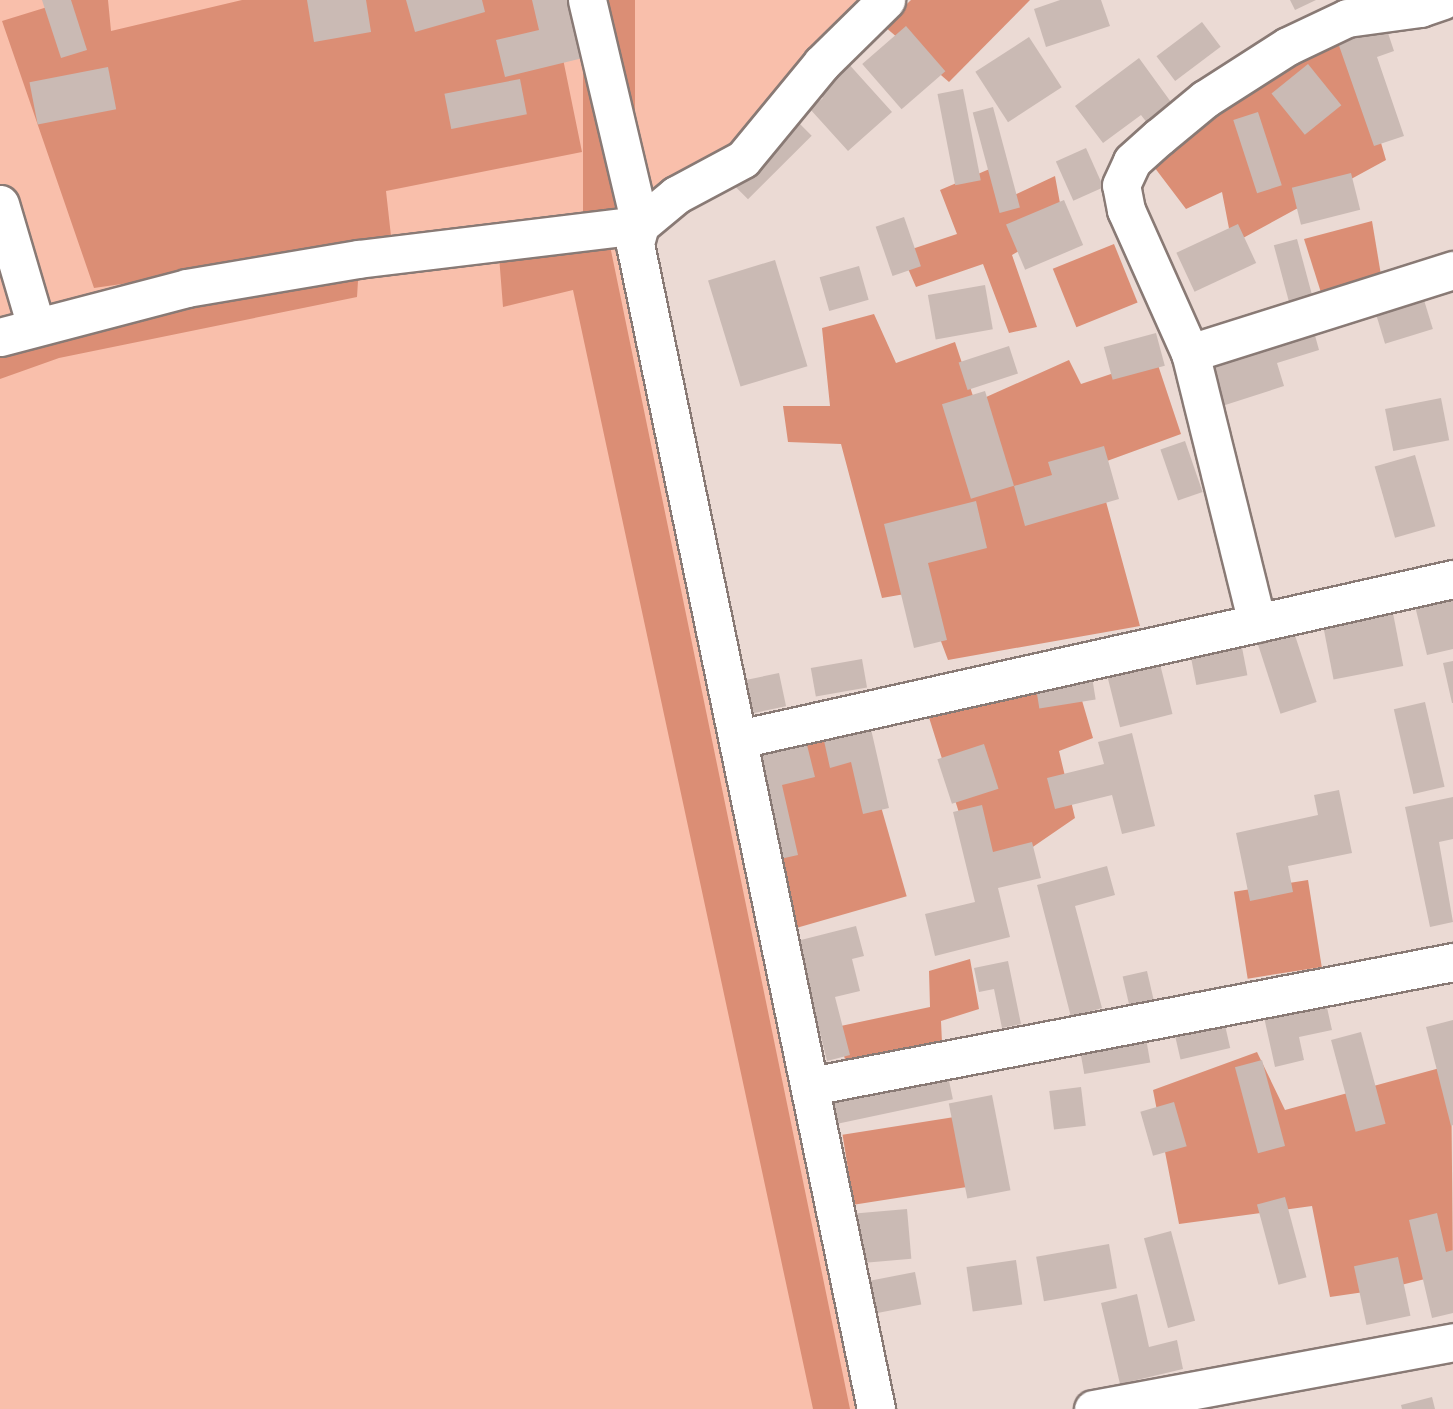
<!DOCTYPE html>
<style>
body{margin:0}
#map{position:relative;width:1453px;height:1409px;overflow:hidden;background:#ebdad4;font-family:Inter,sans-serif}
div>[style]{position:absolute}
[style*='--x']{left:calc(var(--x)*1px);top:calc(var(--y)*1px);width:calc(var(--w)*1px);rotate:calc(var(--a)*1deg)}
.green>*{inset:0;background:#f9bfab}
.forest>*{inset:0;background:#db8e75;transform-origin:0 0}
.building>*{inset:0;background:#cabab4;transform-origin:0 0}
.roads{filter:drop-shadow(2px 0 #897a75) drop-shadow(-2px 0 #897a75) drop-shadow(0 2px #897a75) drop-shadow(0 -2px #897a75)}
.minor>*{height:37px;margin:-18.5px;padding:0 18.5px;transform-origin:18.5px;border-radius:18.5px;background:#fff}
span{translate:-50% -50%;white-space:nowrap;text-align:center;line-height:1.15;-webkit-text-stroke:5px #f8e7e1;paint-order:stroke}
</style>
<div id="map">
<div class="green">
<i style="clip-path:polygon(0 0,886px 0,743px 159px,629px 222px,872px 1409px,0 1409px)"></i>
</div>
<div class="forest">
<i style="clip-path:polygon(70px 0,108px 0,111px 31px,242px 0,551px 0,582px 152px,386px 191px,392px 245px,94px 288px,2px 21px)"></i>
<i style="left:583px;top:0;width:52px;height:227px"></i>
<i style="clip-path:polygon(911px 0,1030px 0,949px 82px,884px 26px)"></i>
<i style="clip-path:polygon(1316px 26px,1351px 40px,1386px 160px,1232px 244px,1222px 192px,1186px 209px,1139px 147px)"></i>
<i style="clip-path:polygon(999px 165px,1008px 198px,1055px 176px,1064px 225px,1012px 255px,1037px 327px,1009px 333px,983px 264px,916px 287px,899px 248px,903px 252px,957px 234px,940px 190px)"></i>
<i style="clip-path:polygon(1372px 221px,1382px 281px,1324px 302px,1304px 239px)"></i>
<i style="clip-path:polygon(608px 236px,850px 1409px,813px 1409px,573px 290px,503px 307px,499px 256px)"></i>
<i style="left:1114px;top:244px;width:63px;height:66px;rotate:68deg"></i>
<i style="clip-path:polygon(359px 265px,357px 297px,59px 358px,0 379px,0 344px)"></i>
<i style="clip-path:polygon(874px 314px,896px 363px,955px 342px,975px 402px,1069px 360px,1081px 384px,1156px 359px,1181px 434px,1096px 465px,1140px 626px,948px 660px,922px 591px,882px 598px,841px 444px,788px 442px,783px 406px,830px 406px,822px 328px)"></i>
<i style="clip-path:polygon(1076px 680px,1093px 738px,1059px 751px,1075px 818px,1014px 860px,972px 854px,926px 708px)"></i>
<i style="left:859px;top:730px;width:173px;height:114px;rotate:74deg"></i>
<i style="left:1308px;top:880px;width:88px;height:75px;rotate:81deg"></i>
<i style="clip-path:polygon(970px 959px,979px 1009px,941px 1021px,942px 1043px,846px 1063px,836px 1027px,930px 1007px,929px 971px)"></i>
<i style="clip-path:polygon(1257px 1052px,1285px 1110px,1451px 1065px,1453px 1272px,1385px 1289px,1330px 1297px,1312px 1206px,1179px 1224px,1153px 1090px)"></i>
<i style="left:967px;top:1115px;width:71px;height:126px;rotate:81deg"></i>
</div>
<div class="building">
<i style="clip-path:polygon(42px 0,71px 0,87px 50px,61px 58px)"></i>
<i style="clip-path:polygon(307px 0,366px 0,371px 32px,314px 42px)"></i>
<i style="clip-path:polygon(406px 0,482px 0,485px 12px,415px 32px)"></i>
<i style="clip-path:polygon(532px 0,570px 0,583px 58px,505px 77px,496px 40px,539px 30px)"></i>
<i style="clip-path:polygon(1060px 0,1101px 0,1110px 26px,1046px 47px,1034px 9px)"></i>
<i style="clip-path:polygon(1290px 0,1316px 0,1295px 10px)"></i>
<i style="clip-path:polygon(1384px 21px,1394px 51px,1377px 57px,1404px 136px,1374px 146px,1336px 37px)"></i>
<i style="left:1202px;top:22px;width:31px;height:57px;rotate:53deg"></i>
<i style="left:906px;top:26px;width:60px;height:58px;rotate:49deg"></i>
<i style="left:1029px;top:37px;width:60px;height:64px;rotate:57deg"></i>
<i style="clip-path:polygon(1139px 58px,1176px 109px,1151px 128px,1141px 115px,1103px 143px,1075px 106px)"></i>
<i style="clip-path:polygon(846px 61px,892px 112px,848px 151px,810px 109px,823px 98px,814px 89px)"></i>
<i style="left:1308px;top:64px;width:53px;height:47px;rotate:51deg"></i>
<i style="left:108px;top:67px;width:43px;height:80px;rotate:79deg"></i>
<i style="left:520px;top:79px;width:36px;height:77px;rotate:79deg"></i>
<i style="left:963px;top:89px;width:93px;height:26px;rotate:79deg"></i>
<i style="left:993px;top:107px;width:104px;height:21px;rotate:75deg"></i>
<i style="left:1258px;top:112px;width:77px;height:26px;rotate:72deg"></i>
<i style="left:794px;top:118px;width:25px;height:90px;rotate:45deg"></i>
<i style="left:1086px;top:148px;width:43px;height:33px;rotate:66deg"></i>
<i style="left:1351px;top:173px;width:38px;height:61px;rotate:76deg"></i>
<i style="left:1064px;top:200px;width:49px;height:63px;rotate:67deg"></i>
<i style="left:904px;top:217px;width:52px;height:30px;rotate:71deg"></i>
<i style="left:1238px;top:224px;width:43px;height:68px;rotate:65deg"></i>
<i style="left:1297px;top:239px;width:64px;height:24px;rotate:75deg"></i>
<i style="left:775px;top:260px;width:111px;height:70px;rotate:73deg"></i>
<i style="left:859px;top:266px;width:35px;height:41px;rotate:74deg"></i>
<i style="left:985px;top:285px;width:45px;height:58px;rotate:80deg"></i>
<i style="left:1420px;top:287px;width:44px;height:50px;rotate:73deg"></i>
<i style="clip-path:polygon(1313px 328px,1319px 350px,1277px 363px,1284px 386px,1219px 407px,1205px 362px)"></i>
<i style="left:1156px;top:333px;width:34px;height:54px;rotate:75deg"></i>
<i style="left:1009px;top:346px;width:29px;height:53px;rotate:72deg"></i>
<i style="left:985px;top:391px;width:99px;height:45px;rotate:73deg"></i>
<i style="left:1441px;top:398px;width:43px;height:57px;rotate:79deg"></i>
<i style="left:1185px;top:441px;width:54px;height:26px;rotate:71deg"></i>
<i style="clip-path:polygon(1104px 446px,1119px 499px,1025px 526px,1014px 486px,1052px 475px,1048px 462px)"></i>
<i style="left:1415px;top:455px;width:74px;height:42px;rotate:74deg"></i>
<i style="clip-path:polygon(976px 501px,987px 548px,928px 563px,947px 640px,914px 648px,884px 524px)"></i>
<i style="clip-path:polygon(1453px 592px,1453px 649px,1427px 655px,1414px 602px)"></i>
<i style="left:1392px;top:608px;width:59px;height:71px;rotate:79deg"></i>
<i style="left:1291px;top:623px;width:83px;height:38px;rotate:72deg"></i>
<i style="left:1239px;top:632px;width:44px;height:52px;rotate:79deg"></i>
<i style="left:1157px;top:652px;width:64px;height:54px;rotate:76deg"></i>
<i style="left:862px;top:659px;width:29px;height:52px;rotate:80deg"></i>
<i style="clip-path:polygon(1453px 661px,1453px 703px,1452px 703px,1443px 663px)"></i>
<i style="left:1090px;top:664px;width:36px;height:57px;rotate:81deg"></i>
<i style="left:779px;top:673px;width:34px;height:40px;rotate:78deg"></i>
<i style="left:1425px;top:702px;width:87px;height:32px;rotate:77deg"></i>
<i style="clip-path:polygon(868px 716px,889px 808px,863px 814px,851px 762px,830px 768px,821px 727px)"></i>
<i style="clip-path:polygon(1132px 733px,1155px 826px,1122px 834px,1112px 795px,1055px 809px,1047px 778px,1104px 764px,1098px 742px)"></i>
<i style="clip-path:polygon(805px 737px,815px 777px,782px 785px,798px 855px,780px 859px,754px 749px)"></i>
<i style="left:984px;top:744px;width:47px;height:49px;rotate:72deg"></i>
<i style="clip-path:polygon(1339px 790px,1352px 853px,1288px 866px,1293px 892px,1250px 901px,1236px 833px,1318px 815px,1314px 795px)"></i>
<i style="clip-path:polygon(1453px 797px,1453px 839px,1439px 842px,1453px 922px,1430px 927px,1405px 807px)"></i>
<i style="clip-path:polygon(982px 805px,993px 852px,1032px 842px,1041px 878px,998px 888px,1010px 937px,935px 956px,925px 914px,975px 902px,953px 812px)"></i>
<i style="clip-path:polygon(1107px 866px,1115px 895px,1075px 906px,1102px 1008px,1071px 1017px,1037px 885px)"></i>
<i style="clip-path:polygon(856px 926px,864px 956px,852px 959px,860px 991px,835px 997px,850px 1055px,827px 1061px,797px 941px)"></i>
<i style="clip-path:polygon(1008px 961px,1021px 1024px,1002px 1028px,994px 989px,979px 992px,974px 968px)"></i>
<i style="left:1147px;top:971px;width:31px;height:25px;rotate:77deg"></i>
<i style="clip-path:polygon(1324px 994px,1332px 1030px,1299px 1037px,1304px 1060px,1275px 1067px,1262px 1008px)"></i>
<i style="left:1221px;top:1008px;width:41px;height:51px;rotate:77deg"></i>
<i style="clip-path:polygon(1453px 1020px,1453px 1125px,1451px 1126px,1426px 1027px)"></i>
<i style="left:1144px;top:1027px;width:36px;height:67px;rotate:80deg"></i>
<i style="left:1361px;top:1032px;width:95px;height:31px;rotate:75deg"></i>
<i style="left:1262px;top:1060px;width:89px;height:28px;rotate:75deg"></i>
<i style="left:945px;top:1062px;width:38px;height:118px;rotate:78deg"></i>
<i style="left:1081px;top:1087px;width:39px;height:32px;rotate:83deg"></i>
<i style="left:992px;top:1095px;width:97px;height:44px;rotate:79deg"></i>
<i style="left:1174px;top:1102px;width:46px;height:35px;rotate:74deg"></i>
<i style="left:1285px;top:1197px;width:83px;height:29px;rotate:75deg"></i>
<i style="left:907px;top:1209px;width:50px;height:52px;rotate:85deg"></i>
<i style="clip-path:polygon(1437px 1213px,1446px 1252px,1453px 1250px,1453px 1313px,1432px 1318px,1409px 1220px)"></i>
<i style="left:1171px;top:1231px;width:93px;height:28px;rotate:75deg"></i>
<i style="left:1109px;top:1244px;width:45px;height:74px;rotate:80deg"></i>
<i style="left:1398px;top:1257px;width:60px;height:45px;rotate:78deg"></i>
<i style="left:1016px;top:1260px;width:45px;height:50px;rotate:82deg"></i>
<i style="left:915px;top:1272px;width:33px;height:46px;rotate:79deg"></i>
<i style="clip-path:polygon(1137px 1294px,1149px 1347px,1177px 1340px,1183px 1369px,1120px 1384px,1101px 1303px)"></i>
<i style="clip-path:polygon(1432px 1397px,1435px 1409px,1402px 1409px,1401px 1405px)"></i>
</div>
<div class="roads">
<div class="minor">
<i style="--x:587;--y:0;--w:231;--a:76.7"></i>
<i style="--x:640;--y:225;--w:20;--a:105"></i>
<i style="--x:635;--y:244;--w:1190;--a:78.31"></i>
<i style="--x:0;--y:204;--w:127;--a:73.6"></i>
<i style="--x:0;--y:337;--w:193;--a:-14.7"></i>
<i style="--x:187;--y:288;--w:173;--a:-9.6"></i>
<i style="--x:358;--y:259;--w:284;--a:-6.9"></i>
<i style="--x:640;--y:225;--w:47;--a:-39.8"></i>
<i style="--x:676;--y:195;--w:76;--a:-28.2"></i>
<i style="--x:743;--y:159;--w:124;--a:-50.5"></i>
<i style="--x:822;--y:63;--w:90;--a:-44.5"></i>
<i style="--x:1190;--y:353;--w:276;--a:-17.5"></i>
<i style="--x:1257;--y:623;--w:278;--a:-103.9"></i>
<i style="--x:1190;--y:353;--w:157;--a:-114.1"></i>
<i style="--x:1126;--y:210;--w:25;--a:-101"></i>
<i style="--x:1121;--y:185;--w:26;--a:-65"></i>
<i style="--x:1132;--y:161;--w:36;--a:-42"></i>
<i style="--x:1159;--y:137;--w:60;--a:-39.6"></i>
<i style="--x:1205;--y:99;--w:98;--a:-32.6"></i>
<i style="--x:1288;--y:46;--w:65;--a:-25.4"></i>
<i style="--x:1347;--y:18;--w:74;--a:-7.8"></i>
<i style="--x:1420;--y:8;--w:24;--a:-19"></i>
<i style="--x:739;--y:739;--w:732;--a:-12.63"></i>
<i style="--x:811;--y:1086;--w:654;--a:-10.93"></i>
<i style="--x:1093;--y:1409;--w:366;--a:-10.5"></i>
</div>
</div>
</div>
